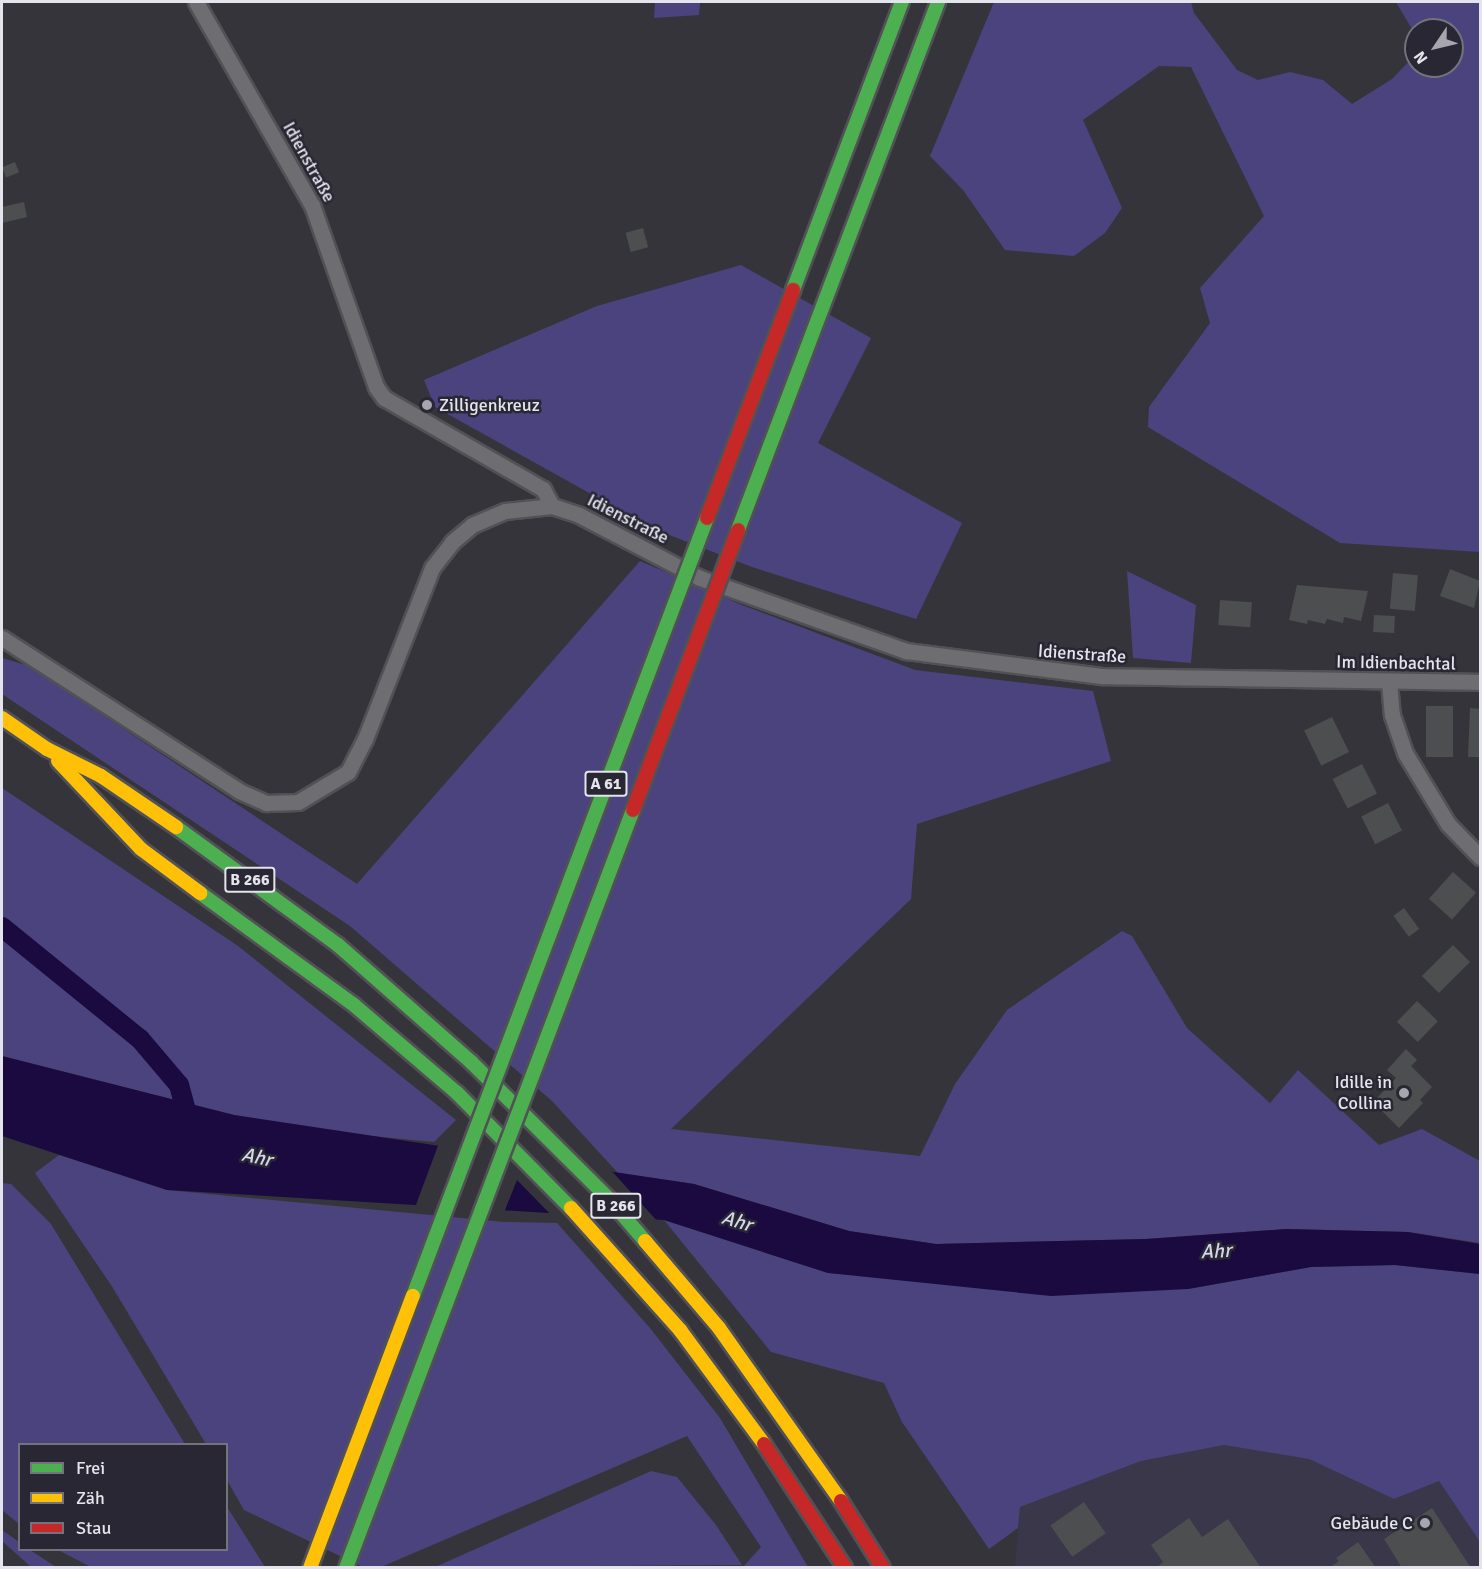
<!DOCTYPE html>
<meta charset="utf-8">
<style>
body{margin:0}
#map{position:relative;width:1482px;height:1569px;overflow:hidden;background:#35343b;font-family:Signika,sans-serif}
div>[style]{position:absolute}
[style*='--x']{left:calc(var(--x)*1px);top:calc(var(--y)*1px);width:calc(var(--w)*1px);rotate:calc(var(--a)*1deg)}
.built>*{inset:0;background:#393749}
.green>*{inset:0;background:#4b437e}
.water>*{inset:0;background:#1b0a40}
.pier>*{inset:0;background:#35343b}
.canal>*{height:20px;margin:-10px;padding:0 10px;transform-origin:10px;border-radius:10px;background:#1b0a40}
.building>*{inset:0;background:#4d4e4f;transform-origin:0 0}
.roads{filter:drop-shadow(2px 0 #515156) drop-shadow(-2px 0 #515156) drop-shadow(0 2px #515156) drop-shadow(0 -2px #515156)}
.street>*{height:15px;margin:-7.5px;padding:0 7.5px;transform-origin:7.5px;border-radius:7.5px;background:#6d6d72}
.fast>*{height:14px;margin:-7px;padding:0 7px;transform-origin:7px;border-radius:7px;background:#4caf50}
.slow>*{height:14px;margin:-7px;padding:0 7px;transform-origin:7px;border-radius:7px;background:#ffc107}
.jam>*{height:14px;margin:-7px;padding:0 7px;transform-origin:7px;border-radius:7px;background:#c62828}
.bridges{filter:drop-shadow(2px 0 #515156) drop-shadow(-2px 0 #515156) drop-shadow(0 2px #515156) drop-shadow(0 -2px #515156)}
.fast-bridge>*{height:14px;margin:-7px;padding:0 7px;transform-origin:7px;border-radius:7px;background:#4caf50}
.slow-bridge>*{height:14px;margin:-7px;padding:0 7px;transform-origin:7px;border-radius:7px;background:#ffc107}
.jam-bridge>*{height:14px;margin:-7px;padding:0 7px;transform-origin:7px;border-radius:7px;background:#c62828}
.dots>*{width:16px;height:16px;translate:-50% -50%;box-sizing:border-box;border:3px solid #282733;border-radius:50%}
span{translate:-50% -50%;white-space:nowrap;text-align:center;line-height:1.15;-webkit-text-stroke:5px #282733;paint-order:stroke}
.shield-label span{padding:2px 4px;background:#282733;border:2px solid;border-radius:4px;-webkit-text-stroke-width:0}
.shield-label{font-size:16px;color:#e4e4ec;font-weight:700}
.street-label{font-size:18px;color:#e4e4ec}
.poi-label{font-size:18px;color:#e4e4ec}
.left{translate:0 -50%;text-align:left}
.right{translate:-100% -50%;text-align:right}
.water-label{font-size:20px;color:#d6d5ec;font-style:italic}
.frame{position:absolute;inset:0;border:3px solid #e4e4ec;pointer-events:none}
.legend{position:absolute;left:18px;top:1443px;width:210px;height:108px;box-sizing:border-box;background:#282733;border:2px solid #73737d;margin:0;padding:8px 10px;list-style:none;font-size:18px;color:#e4e4ec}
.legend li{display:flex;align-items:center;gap:12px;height:30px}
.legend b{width:30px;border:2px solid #73737d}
.north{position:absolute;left:1404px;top:18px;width:60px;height:60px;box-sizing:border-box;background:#282733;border:2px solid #73737d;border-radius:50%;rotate:235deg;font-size:16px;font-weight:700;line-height:24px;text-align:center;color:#e4e4ec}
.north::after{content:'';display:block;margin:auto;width:21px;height:27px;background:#a7a6ae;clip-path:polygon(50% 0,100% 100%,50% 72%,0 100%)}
</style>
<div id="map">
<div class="built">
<i style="clip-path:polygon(1224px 1445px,1306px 1458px,1394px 1499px,1439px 1481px,1480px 1542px,1480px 1567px,1015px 1568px,1020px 1507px,1141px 1461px)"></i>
</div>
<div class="green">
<i style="clip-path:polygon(655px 2px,700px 2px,699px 15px,654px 18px)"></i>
<i style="clip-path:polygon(994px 2px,1191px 2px,1194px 13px,1237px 70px,1258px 80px,1290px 72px,1323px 80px,1352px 104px,1392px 79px,1416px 54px,1416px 66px,1452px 66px,1452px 30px,1416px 30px,1416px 36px,1396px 2px,1480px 2px,1480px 552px,1340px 543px,1148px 427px,1149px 407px,1210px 323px,1200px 288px,1264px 216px,1191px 67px,1159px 66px,1083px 120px,1122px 208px,1105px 233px,1074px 256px,1005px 250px,963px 190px,930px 156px)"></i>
<i style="clip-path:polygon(741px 265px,871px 338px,818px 443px,962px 523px,916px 619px,752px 567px,654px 529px,435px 407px,424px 380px,597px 306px)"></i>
<i style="clip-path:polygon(640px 561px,742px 605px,915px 670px,1093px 691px,1111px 761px,917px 824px,911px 899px,671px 1129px,920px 1156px,955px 1084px,1007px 1010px,1122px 931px,1132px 936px,1187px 1028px,1270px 1103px,1298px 1070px,1379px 1145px,1422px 1129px,1480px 1161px,1480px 1243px,1408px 1232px,1286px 1229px,1146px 1239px,936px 1244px,849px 1231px,694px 1184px,618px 1173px,552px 1101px,350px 926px,2px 694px,2px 658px,29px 666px,357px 884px)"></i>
<i style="clip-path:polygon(1127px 571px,1196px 605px,1191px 663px,1133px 658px)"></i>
<i style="clip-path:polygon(2px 788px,238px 946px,456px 1120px,434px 1142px,330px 1132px,234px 1115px,2px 1056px)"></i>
<i style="clip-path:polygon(59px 1155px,167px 1190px,504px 1222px,557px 1223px,650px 1328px,720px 1418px,808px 1567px,743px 1567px,761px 1547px,687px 1436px,381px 1567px,363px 1567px,244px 1510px,227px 1480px,226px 1444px,206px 1444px,113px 1288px,35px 1173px)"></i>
<i style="clip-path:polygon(2px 1183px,11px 1184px,51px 1224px,185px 1444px,20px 1444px,19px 1524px,2px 1510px)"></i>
<i style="clip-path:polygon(664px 1220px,828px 1273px,1188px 1289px,1311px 1267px,1395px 1265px,1480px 1274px,1480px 1542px,1439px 1481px,1394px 1499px,1309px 1459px,1224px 1445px,1141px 1461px,1020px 1507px,1018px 1528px,989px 1549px,902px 1422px,884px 1383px,771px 1352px)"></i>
<i style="clip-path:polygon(651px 1471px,677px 1477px,716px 1525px,742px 1565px,435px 1567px)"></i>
<i style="clip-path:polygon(227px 1507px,265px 1567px,91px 1567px,58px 1550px,226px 1550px)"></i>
<i style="clip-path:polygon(2px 1530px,19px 1542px,20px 1550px,30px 1550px,56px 1567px,31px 1567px,2px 1541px)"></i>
</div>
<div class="water">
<i style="clip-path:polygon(2px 1056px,234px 1115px,694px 1184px,849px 1231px,936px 1244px,1146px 1239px,1286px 1229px,1408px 1232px,1480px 1244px,1480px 1274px,1395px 1265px,1311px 1267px,1188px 1289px,1051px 1296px,828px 1273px,664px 1220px,167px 1190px,2px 1136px)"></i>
</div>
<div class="pier">
<i style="clip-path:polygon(439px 1143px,609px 1168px,659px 1223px,553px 1217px,517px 1180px,503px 1215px,414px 1210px)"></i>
</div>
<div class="canal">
<i style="--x:2;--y:927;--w:178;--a:39.1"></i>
<i style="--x:140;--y:1039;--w:60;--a:49.7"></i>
<i style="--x:179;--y:1085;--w:46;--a:74.7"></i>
</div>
<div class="building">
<i style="left:15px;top:162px;width:11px;height:14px;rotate:68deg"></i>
<i style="clip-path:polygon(24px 202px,27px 217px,2px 223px,2px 207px)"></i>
<i style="left:643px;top:228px;width:20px;height:18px;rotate:75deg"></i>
<i style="clip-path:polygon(1450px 569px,1480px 581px,1474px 608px,1440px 596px)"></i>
<i style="left:1393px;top:573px;width:25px;height:36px;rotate:5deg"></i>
<i style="clip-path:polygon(1297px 585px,1368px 591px,1361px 621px,1344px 617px,1343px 623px,1327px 619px,1325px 624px,1308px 620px,1307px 624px,1289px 620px)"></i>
<i style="left:1220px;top:600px;width:32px;height:25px;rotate:4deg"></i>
<i style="left:1374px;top:615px;width:21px;height:17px;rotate:3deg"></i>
<i style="left:1426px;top:706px;width:27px;height:51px"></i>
<i style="clip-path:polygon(1470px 708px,1480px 709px,1480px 757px,1468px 757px)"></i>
<i style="left:1332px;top:717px;width:39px;height:31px;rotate:64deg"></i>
<i style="left:1362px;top:764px;width:33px;height:33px;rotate:63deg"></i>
<i style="left:1388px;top:803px;width:31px;height:30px;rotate:63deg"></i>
<i style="left:1453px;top:872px;width:31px;height:36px;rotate:42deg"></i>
<i style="left:1404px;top:908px;width:26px;height:13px;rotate:54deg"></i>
<i style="left:1453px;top:945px;width:24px;height:44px;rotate:45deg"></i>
<i style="left:1417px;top:1001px;width:29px;height:29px;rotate:44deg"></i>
<i style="clip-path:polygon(1406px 1049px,1417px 1060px,1411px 1066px,1432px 1087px,1420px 1100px,1423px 1103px,1399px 1128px,1373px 1102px,1396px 1078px,1387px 1070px)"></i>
<i style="left:1084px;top:1502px;width:38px;height:41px;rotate:55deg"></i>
<i style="clip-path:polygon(1432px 1508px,1471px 1568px,1402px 1568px,1384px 1539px)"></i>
<i style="clip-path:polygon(1189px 1518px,1202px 1537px,1228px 1519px,1261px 1568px,1156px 1568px,1163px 1562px,1151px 1545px)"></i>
<i style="clip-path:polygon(1358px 1542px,1376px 1568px,1329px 1568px,1339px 1561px,1336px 1558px)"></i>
</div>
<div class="roads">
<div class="street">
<i style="--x:196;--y:2;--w:234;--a:60.3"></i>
<i style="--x:312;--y:205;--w:193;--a:70.6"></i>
<i style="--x:376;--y:387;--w:14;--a:54"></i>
<i style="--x:384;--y:398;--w:183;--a:29.8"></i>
<i style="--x:543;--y:489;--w:19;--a:62"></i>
<i style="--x:2;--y:638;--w:282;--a:32.8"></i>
<i style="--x:239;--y:791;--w:30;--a:24"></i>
<i style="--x:266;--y:803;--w:32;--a:-2"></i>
<i style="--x:298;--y:802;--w:58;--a:-31"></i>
<i style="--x:348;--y:772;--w:37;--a:-63"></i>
<i style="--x:365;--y:739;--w:184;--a:-68.6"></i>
<i style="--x:432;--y:568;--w:33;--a:-52"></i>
<i style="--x:452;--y:542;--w:26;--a:-40"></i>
<i style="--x:472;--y:525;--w:36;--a:-23"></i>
<i style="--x:505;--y:511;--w:47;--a:-6.1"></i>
<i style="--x:552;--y:506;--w:28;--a:18"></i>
<i style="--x:579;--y:515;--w:136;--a:27.5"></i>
<i style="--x:700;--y:578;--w:219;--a:19.5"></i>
<i style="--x:906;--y:651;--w:197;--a:7.3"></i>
<i style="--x:1101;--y:676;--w:379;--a:0.9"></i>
<i style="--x:1389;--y:682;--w:33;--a:85"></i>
<i style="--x:1392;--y:715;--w:40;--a:71.1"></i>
<i style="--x:1405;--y:753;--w:83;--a:58.8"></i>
<i style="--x:1448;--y:824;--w:46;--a:45.9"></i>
</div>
<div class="fast">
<i style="--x:176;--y:827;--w:200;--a:36.1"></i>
<i style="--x:338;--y:945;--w:177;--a:41.3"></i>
<i style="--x:471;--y:1062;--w:196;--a:44.8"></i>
<i style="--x:610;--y:1200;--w:54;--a:49.5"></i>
<i style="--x:200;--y:893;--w:190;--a:36"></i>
<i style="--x:354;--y:1005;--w:135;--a:40.5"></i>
<i style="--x:457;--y:1093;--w:162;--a:45.3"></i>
</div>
<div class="slow">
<i style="--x:2;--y:718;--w:55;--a:34.6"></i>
<i style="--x:47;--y:749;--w:60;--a:26.6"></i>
<i style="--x:101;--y:776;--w:91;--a:34.2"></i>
<i style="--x:58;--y:761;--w:121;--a:46.7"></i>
<i style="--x:141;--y:849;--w:74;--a:36.7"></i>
<i style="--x:571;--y:1208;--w:164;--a:48.2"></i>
<i style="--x:680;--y:1330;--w:142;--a:53.6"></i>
<i style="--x:645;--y:1241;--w:114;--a:49.6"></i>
<i style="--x:719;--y:1328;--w:212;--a:54.8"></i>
</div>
<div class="jam">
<i style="--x:764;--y:1444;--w:148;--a:56.8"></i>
<i style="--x:841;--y:1501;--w:79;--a:57.9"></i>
</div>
</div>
<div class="bridges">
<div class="fast-bridge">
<i style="--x:793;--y:290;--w:308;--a:-69.3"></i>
<i style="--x:738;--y:530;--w:565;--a:-69.25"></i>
<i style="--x:413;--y:1296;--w:832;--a:-69.3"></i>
<i style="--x:346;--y:1568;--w:811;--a:-69.26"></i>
</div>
<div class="slow-bridge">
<i style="--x:310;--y:1568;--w:291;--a:-69.3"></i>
</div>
<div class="jam-bridge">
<i style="--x:707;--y:518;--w:244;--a:-69.3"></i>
<i style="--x:633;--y:810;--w:299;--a:-69.4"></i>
</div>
</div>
<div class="dots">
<i style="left:427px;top:405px;background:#a7a6ae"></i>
<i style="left:1404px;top:1093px;background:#a7a6ae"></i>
<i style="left:1425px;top:1523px;background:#a7a6ae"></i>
</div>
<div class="shield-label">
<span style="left:606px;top:784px">A 61</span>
<span style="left:250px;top:880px">B 266</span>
<span style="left:616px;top:1206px">B 266</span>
</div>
<div class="street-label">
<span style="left:309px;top:162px;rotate:61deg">Idienstraße</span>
<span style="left:628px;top:519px;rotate:27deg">Idienstraße</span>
<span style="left:1082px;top:654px;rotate:4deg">Idienstraße</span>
<span style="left:1396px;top:663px;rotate:1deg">Im Idienbachtal</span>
</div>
<div class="poi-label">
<span class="left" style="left:439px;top:405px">Zilligenkreuz</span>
<span class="right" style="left:1392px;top:1093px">Idille in<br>Collina</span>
<span class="right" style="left:1413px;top:1523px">Gebäude C</span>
</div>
<div class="water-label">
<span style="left:257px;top:1157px;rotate:12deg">Ahr</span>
<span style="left:737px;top:1221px;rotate:16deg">Ahr</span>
<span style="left:1216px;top:1251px;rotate:-3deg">Ahr</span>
</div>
<div class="frame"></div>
<ul class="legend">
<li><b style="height:8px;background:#4caf50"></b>Frei</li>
<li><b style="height:8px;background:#ffc107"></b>Zäh</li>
<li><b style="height:8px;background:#c62828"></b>Stau</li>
</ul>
<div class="north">N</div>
</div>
